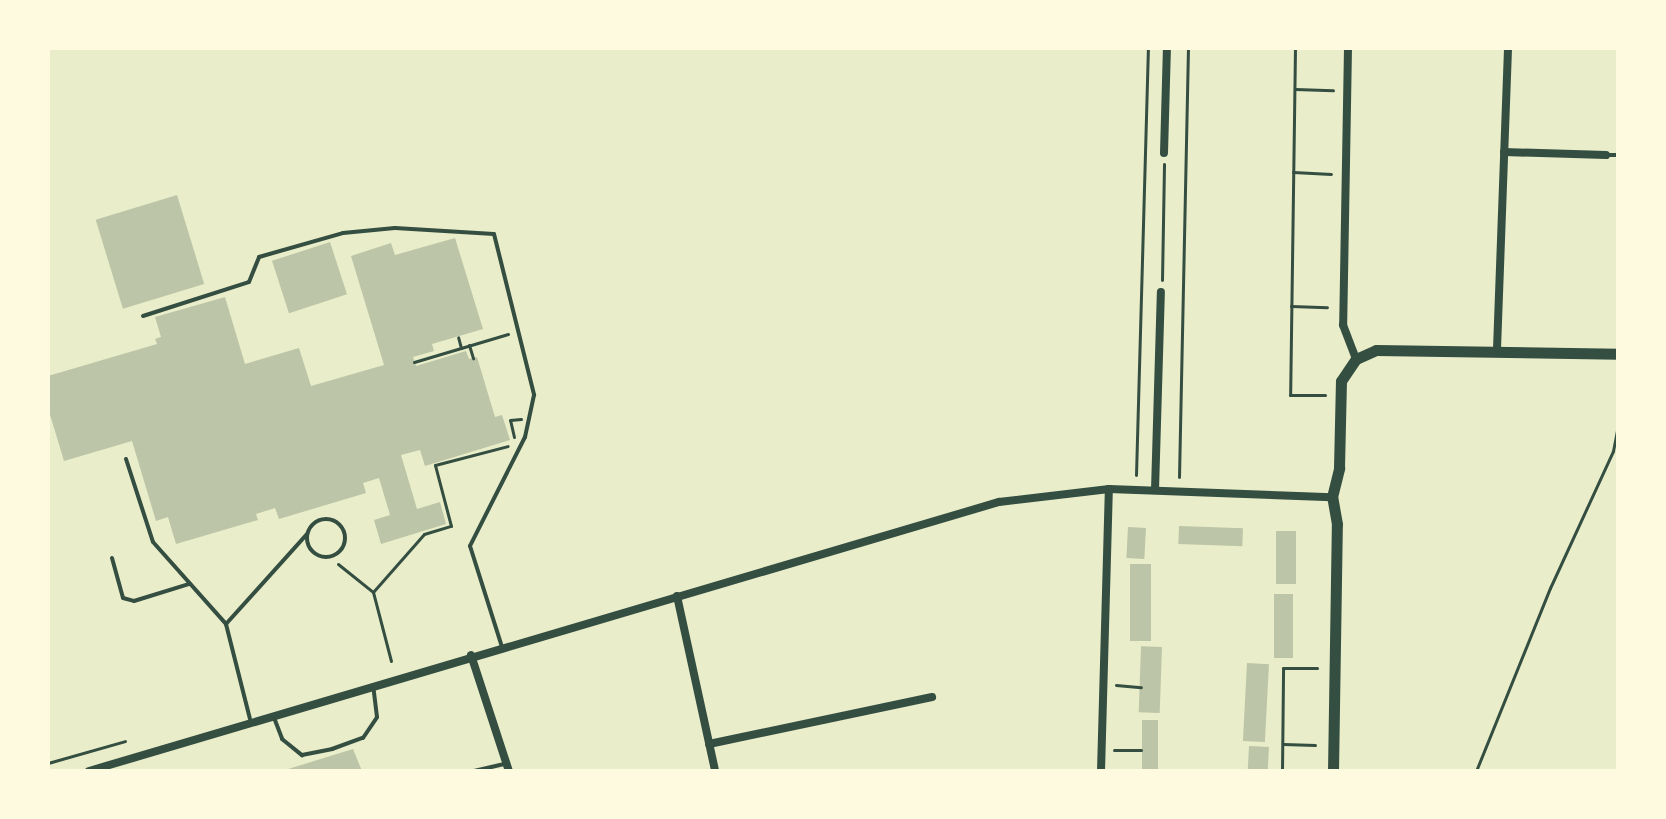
<!DOCTYPE html>
<style>
body{margin:0}
#map{position:relative;width:1666px;height:819px;overflow:hidden;background:#e9edc9;font-family:Ubuntu,sans-serif}
div>[style]{position:absolute}
[style*='--x']{left:calc(var(--x)*1px);top:calc(var(--y)*1px);width:calc(var(--w)*1px);rotate:calc(var(--a)*1deg)}
.building>*{inset:0;background:#bcc5a7;transform-origin:0 0}
.path>*{height:3px;margin:-1.5px;padding:0 1.5px;transform-origin:1.5px;border-radius:1.5px;background:#344e41}
.service>*{height:4px;margin:-2px;padding:0 2px;transform-origin:2px;border-radius:2px;background:#344e41}
.service>.ring{margin:-2px;padding:0;box-sizing:content-box;background:none;border:4px solid #344e41;border-radius:50%}
.minor>*{height:8px;margin:-4px;padding:0 4px;transform-origin:4px;border-radius:4px;background:#344e41}
.tertiary>*{height:11px;margin:-5.5px;padding:0 5.5px;transform-origin:5.5px;border-radius:5.5px;background:#344e41}
span{translate:-50% -50%;white-space:nowrap;text-align:center;line-height:1.15;-webkit-text-stroke:7px #fefae0;paint-order:stroke}
.frame{position:absolute;inset:0;border:50px solid #fefae0;pointer-events:none}
</style>
<div id="map">
<div class="building">
<i style="left:177px;top:195px;width:93px;height:85px;rotate:73deg"></i>
<i style="clip-path:polygon(455px 238px,483px 329px,432px 344px,434px 351px,413px 357px,416px 366px,466px 351px,469px 359px,477px 357px,495px 417px,502px 415px,510px 440px,425px 466px,420px 450px,401px 455px,417px 509px,440px 502px,446px 524px,381px 544px,374px 520px,390px 515px,379px 478px,363px 483px,366px 493px,279px 519px,275px 508px,256px 514px,258px 520px,176px 544px,168px 517px,156px 521px,132px 441px,64px 461px,48px 408px,48px 376px,157px 344px,155px 339px,161px 337px,155px 317px,225px 297px,245px 364px,299px 348px,311px 386px,384px 365px,351px 256px,391px 243px,395px 255px)"></i>
<i style="left:330px;top:242px;width:55px;height:61px;rotate:72deg"></i>
<i style="left:1179px;top:526px;width:64px;height:18px;rotate:2deg"></i>
<i style="left:1128px;top:527px;width:18px;height:31px;rotate:3deg"></i>
<i style="left:1276px;top:531px;width:20px;height:53px"></i>
<i style="left:1130px;top:564px;width:21px;height:77px"></i>
<i style="left:1274px;top:594px;width:19px;height:64px"></i>
<i style="left:1162px;top:647px;width:66px;height:21px;rotate:92deg"></i>
<i style="left:1247px;top:663px;width:22px;height:78px;rotate:3deg"></i>
<i style="left:1142px;top:720px;width:16px;height:51px"></i>
<i style="left:1249px;top:746px;width:20px;height:25px;rotate:3deg"></i>
<i style="clip-path:polygon(353px 749px,362px 771px,285px 771px,285px 770px)"></i>
</div>
<div class="path">
<i style="--x:1295;--y:48;--w:347;--a:90.8"></i>
<i style="--x:1290;--y:395;--w:35;--a:0"></i>
<i style="--x:1295;--y:89;--w:38;--a:2"></i>
<i style="--x:1293;--y:172;--w:38;--a:3"></i>
<i style="--x:1162;--y:280;--w:116;--a:-89"></i>
<i style="--x:1291;--y:306;--w:36;--a:2"></i>
<i style="--x:469;--y:345;--w:14;--a:73"></i>
<i style="--x:461;--y:348;--w:49;--a:-16.6"></i>
<i style="--x:414;--y:362;--w:49;--a:-16.6"></i>
<i style="--x:461;--y:348;--w:11;--a:-105"></i>
<i style="--x:514;--y:437;--w:17;--a:-103"></i>
<i style="--x:510;--y:420;--w:11;--a:-5"></i>
<i style="--x:1136;--y:475;--w:427;--a:-88.4"></i>
<i style="--x:1179;--y:477;--w:429;--a:-88.8"></i>
<i style="--x:338;--y:564;--w:45;--a:38.7"></i>
<i style="--x:391;--y:661;--w:71;--a:-104.6"></i>
<i style="--x:373;--y:592;--w:77;--a:-48.7"></i>
<i style="--x:424;--y:534;--w:28;--a:-17"></i>
<i style="--x:451;--y:526;--w:63;--a:-104.7"></i>
<i style="--x:435;--y:465;--w:75;--a:-14.6"></i>
<i style="--x:1116;--y:685;--w:25;--a:5"></i>
<i style="--x:1283;--y:744;--w:32;--a:2"></i>
<i style="--x:1114;--y:750;--w:27;--a:0"></i>
<i style="--x:48;--y:763;--w:80;--a:-15.9"></i>
<i style="--x:1282;--y:771;--w:103;--a:-89.4"></i>
<i style="--x:1283;--y:668;--w:34;--a:0"></i>
<i style="--x:1476;--y:771;--w:197;--a:-68"></i>
<i style="--x:1550;--y:588;--w:151;--a:-65.3"></i>
<i style="--x:1613;--y:451;--w:25;--a:-79"></i>
</div>
<div class="service">
<i style="--x:1606;--y:155;--w:12;--a:0"></i>
<i style="--x:143;--y:316;--w:111;--a:-17.8"></i>
<i style="--x:249;--y:282;--w:27;--a:-68"></i>
<i style="--x:259;--y:257;--w:87;--a:-15.9"></i>
<i style="--x:343;--y:233;--w:52;--a:-5.5"></i>
<i style="--x:395;--y:228;--w:99;--a:3.5"></i>
<i style="--x:494;--y:234;--w:166;--a:76"></i>
<i style="--x:534;--y:395;--w:43;--a:102.1"></i>
<i style="--x:525;--y:437;--w:122;--a:116.8"></i>
<i style="--x:470;--y:546;--w:106;--a:72.4"></i>
<i style="--x:126;--y:459;--w:87;--a:72"></i>
<i style="--x:153;--y:542;--w:110;--a:48.3"></i>
<i class="ring" style="left:307px;top:519px;width:34px;height:34px"></i>
<i style="--x:112;--y:558;--w:41;--a:74.6"></i>
<i style="--x:123;--y:598;--w:11;--a:15"></i>
<i style="--x:134;--y:601;--w:58;--a:-17.2"></i>
<i style="--x:273;--y:715;--w:26;--a:69"></i>
<i style="--x:282;--y:739;--w:26;--a:39"></i>
<i style="--x:302;--y:755;--w:31;--a:-11"></i>
<i style="--x:332;--y:749;--w:33;--a:-20"></i>
<i style="--x:363;--y:738;--w:25;--a:-56"></i>
<i style="--x:377;--y:717;--w:32;--a:-97"></i>
<i style="--x:250;--y:719;--w:98;--a:-104.2"></i>
<i style="--x:226;--y:624;--w:121;--a:-48"></i>
<i style="--x:474;--y:771;--w:31;--a:-13"></i>
</div>
<div class="minor">
<i style="--x:1348;--y:48;--w:277;--a:91"></i>
<i style="--x:1343;--y:325;--w:36;--a:69"></i>
<i style="--x:1504;--y:152;--w:102;--a:1.7"></i>
<i style="--x:1164;--y:153;--w:105;--a:-88.4"></i>
<i style="--x:1497;--y:349;--w:301;--a:-87.9"></i>
<i style="--x:1155;--y:490;--w:198;--a:-88.3"></i>
<i style="--x:677;--y:596;--w:179;--a:77.7"></i>
<i style="--x:471;--y:655;--w:122;--a:71.9"></i>
<i style="--x:709;--y:744;--w:228;--a:-11.9"></i>
<i style="--x:89;--y:771;--w:949;--a:-16.47"></i>
<i style="--x:999;--y:502;--w:111;--a:-6.7"></i>
<i style="--x:1109;--y:489;--w:223;--a:2.1"></i>
<i style="--x:1101;--y:771;--w:282;--a:-88.4"></i>
</div>
<div class="tertiary">
<i style="--x:1333;--y:771;--w:247;--a:-89.1"></i>
<i style="--x:1337;--y:524;--w:27;--a:-100"></i>
<i style="--x:1332;--y:497;--w:30;--a:-76"></i>
<i style="--x:1339;--y:468;--w:87;--a:-88.7"></i>
<i style="--x:1341;--y:381;--w:27;--a:-56"></i>
<i style="--x:1356;--y:359;--w:22;--a:-24"></i>
<i style="--x:1376;--y:350;--w:242;--a:0.9"></i>
</div>
<div class="frame"></div>
</div>
